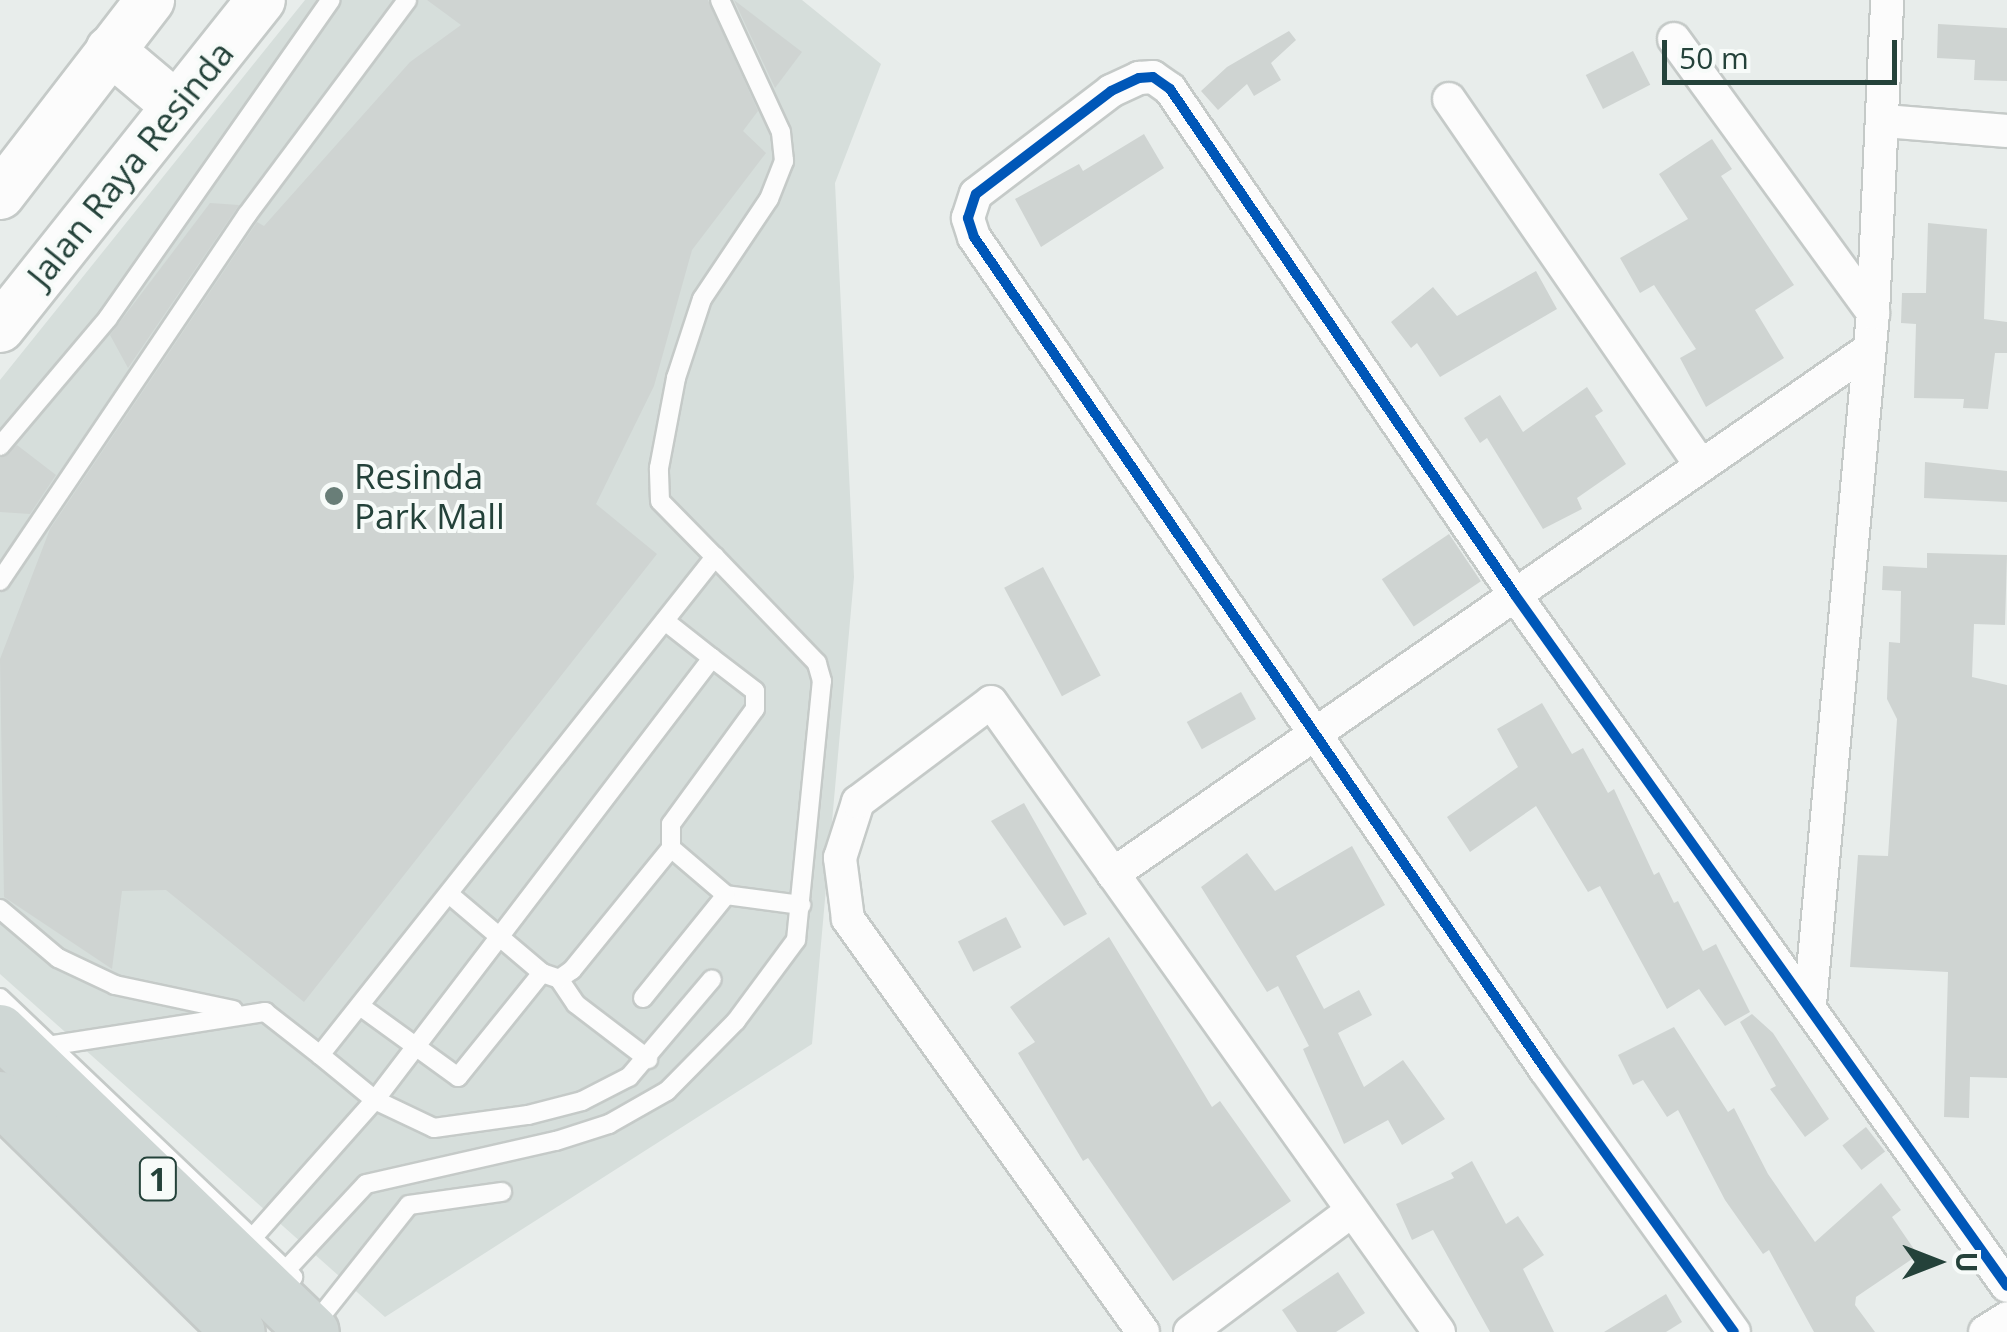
<!DOCTYPE html>
<style>
body{margin:0}
#map{position:relative;width:2007px;height:1332px;overflow:hidden;background:#e8edeb;font-family:"Open Sans",sans-serif}
div>[style]{position:absolute}
[style*='--x']{left:calc(var(--x)*1px);top:calc(var(--y)*1px);width:calc(var(--w)*1px);rotate:calc(var(--a)*1deg)}
.built>*{inset:0;background:#d6dedb}
.building>*{inset:0;background:#cfd4d2;transform-origin:0 0}
.roads{filter:drop-shadow(2px 0 #c5cac8) drop-shadow(-2px 0 #c5cac8) drop-shadow(0 2px #c5cac8) drop-shadow(0 -2px #c5cac8)}
.lane>*{height:18px;margin:-9px;padding:0 9px;transform-origin:9px;border-radius:9px;background:#fcfcfc}
.street>*{height:32px;margin:-16px;padding:0 16px;transform-origin:16px;border-radius:16px;background:#fcfcfc}
.secondary>*{height:48px;margin:-24px;padding:0 24px;transform-origin:24px;border-radius:24px;background:#fcfcfc}
.primary>*{height:52px;margin:-26px;padding:0 26px;transform-origin:26px;border-radius:26px;background:#cfd7d5}
.cycleway>*{height:10px;margin:-5px;padding:0 5px;transform-origin:5px;border-radius:5px;background:#0057b8}
.dots>*{width:28px;height:28px;translate:-50% -50%;box-sizing:border-box;border:5px solid #f7fbf9;border-radius:50%}
span{translate:-50% -50%;white-space:nowrap;text-align:center;line-height:1.15;-webkit-text-stroke:8px #f7fbf9;paint-order:stroke}
.shield-label span{padding:2px 8px;background:#f7fbf9;border:2px solid;border-radius:8px;-webkit-text-stroke-width:0}
.shield-label{font-size:32px;color:#24423a;font-weight:700}
.street-label{font-size:35px;color:#24423a}
.poi-label{font-size:35px;color:#24423a}
.left{translate:0 -50%;text-align:left}
.north{position:absolute;left:1887px;top:1212px;width:100px;height:100px;-webkit-text-stroke:8px #f7fbf9;paint-order:stroke;rotate:90deg;font-size:28px;font-weight:700;line-height:40px;text-align:center;color:#24423a}
.north::after{content:'';display:block;margin:auto;width:35px;height:45px;background:#24423a;clip-path:polygon(50% 0,100% 100%,50% 72%,0 100%)}
.scale{position:absolute;left:1662px;top:40px;width:235px;height:45px;box-sizing:border-box;border:5px solid #24423a;border-top:0;padding-left:12px;font-size:30px;line-height:35px;white-space:nowrap;color:#24423a;-webkit-text-stroke:8px #f7fbf9;paint-order:stroke}
</style>
<div id="map">
<div class="built">
<i style="clip-path:polygon(305px 0,802px 0,881px 64px,835px 183px,854px 577px,812px 1044px,385px 1317px,0 974px,0 380px)"></i>
</div>
<div class="building">
<i style="clip-path:polygon(427px 0,708px 0,758px 111px,743px 131px,766px 153px,692px 250px,654px 386px,596px 504px,657px 554px,304px 1002px,166px 890px,122px 891px,112px 969px,4px 897px,0 659px,50px 529px,257px 222px,264px 226px,410px 62px,461px 25px)"></i>
<i style="clip-path:polygon(734px 0,802px 52px,775px 88px)"></i>
<i style="clip-path:polygon(1938px 24px,2007px 28px,2007px 81px,1974px 80px,1975px 60px,1937px 58px)"></i>
<i style="clip-path:polygon(1289px 31px,1296px 40px,1271px 63px,1281px 80px,1254px 96px,1247px 84px,1218px 110px,1201px 91px,1227px 67px)"></i>
<i style="left:1633px;top:51px;width:38px;height:53px;rotate:63deg"></i>
<i style="clip-path:polygon(1144px 134px,1164px 168px,1041px 247px,1015px 199px,1079px 164px,1083px 171px)"></i>
<i style="clip-path:polygon(1712px 139px,1732px 169px,1721px 176px,1794px 285px,1755px 310px,1784px 358px,1706px 407px,1680px 358px,1696px 349px,1654px 285px,1640px 293px,1620px 258px,1688px 219px,1659px 174px)"></i>
<i style="clip-path:polygon(210px 203px,239px 205px,128px 368px,110px 335px)"></i>
<i style="clip-path:polygon(1928px 223px,1987px 229px,1984px 319px,2007px 322px,2007px 353px,1995px 353px,1988px 409px,1963px 408px,1964px 399px,1914px 398px,1916px 324px,1901px 323px,1902px 293px,1926px 293px)"></i>
<i style="clip-path:polygon(1536px 271px,1557px 309px,1440px 377px,1417px 343px,1411px 348px,1391px 322px,1433px 287px,1457px 316px)"></i>
<i style="clip-path:polygon(1587px 387px,1603px 411px,1595px 416px,1626px 464px,1577px 498px,1582px 509px,1543px 529px,1487px 438px,1480px 443px,1464px 418px,1500px 395px,1523px 432px)"></i>
<i style="clip-path:polygon(17px 445px,56px 475px,30px 514px,0 512px,0 458px)"></i>
<i style="clip-path:polygon(1925px 462px,2007px 471px,2007px 502px,1924px 498px)"></i>
<i style="left:1449px;top:534px;width:57px;height:81px;rotate:56deg"></i>
<i style="clip-path:polygon(1927px 553px,2007px 555px,2005px 625px,1974px 624px,1972px 677px,2007px 685px,2007px 1078px,1970px 1077px,1969px 1118px,1944px 1117px,1948px 972px,1850px 967px,1858px 855px,1888px 856px,1897px 719px,1887px 699px,1889px 642px,1900px 643px,1901px 591px,1882px 590px,1883px 566px,1927px 568px)"></i>
<i style="left:1043px;top:567px;width:123px;height:44px;rotate:62deg"></i>
<i style="left:1241px;top:692px;width:31px;height:62px;rotate:61deg"></i>
<i style="clip-path:polygon(1542px 703px,1572px 754px,1583px 748px,1608px 793px,1614px 789px,1654px 875px,1659px 872px,1674px 903px,1678px 901px,1703px 951px,1716px 944px,1750px 1012px,1725px 1026px,1699px 989px,1667px 1009px,1600px 886px,1588px 892px,1536px 806px,1470px 852px,1447px 817px,1518px 767px,1497px 729px)"></i>
<i style="clip-path:polygon(1024px 803px,1087px 914px,1064px 926px,991px 821px)"></i>
<i style="clip-path:polygon(1352px 846px,1385px 905px,1296px 956px,1324px 1009px,1359px 990px,1372px 1015px,1338px 1033px,1364px 1087px,1403px 1060px,1445px 1119px,1402px 1145px,1388px 1120px,1344px 1144px,1303px 1049px,1309px 1046px,1278px 986px,1267px 992px,1201px 887px,1247px 853px,1275px 891px)"></i>
<i style="left:1006px;top:917px;width:34px;height:54px;rotate:63deg"></i>
<i style="clip-path:polygon(1109px 937px,1212px 1107px,1220px 1101px,1291px 1201px,1173px 1281px,1088px 1158px,1083px 1161px,1018px 1053px,1035px 1042px,1010px 1007px)"></i>
<i style="clip-path:polygon(1752px 1014px,1773px 1033px,1829px 1119px,1805px 1137px,1770px 1089px,1776px 1086px,1740px 1022px)"></i>
<i style="clip-path:polygon(1674px 1027px,1728px 1112px,1734px 1108px,1768px 1174px,1815px 1242px,1881px 1183px,1901px 1210px,1892px 1217px,1918px 1255px,1856px 1297px,1855px 1305px,1875px 1332px,1814px 1332px,1769px 1250px,1763px 1254px,1725px 1200px,1678px 1110px,1667px 1117px,1643px 1080px,1633px 1085px,1618px 1055px)"></i>
<i style="left:1866px;top:1127px;width:31px;height:30px;rotate:52deg"></i>
<i style="clip-path:polygon(1472px 1161px,1506px 1224px,1518px 1216px,1544px 1255px,1523px 1269px,1554px 1332px,1490px 1332px,1433px 1230px,1412px 1240px,1396px 1204px,1454px 1178px,1451px 1173px)"></i>
<i style="clip-path:polygon(1338px 1272px,1365px 1313px,1336px 1332px,1297px 1332px,1282px 1310px)"></i>
<i style="clip-path:polygon(1666px 1294px,1682px 1322px,1666px 1332px,1604px 1332px)"></i>
</div>
<div class="roads">
<div class="lane">
<i style="--x:0;--y:446;--w:167;--a:-49.8"></i>
<i style="--x:108;--y:318;--w:388;--a:-55"></i>
<i style="--x:0;--y:581;--w:442;--a:-56"></i>
<i style="--x:247;--y:215;--w:268;--a:-53.3"></i>
<i style="--x:449;--y:894;--w:122;--a:40.3"></i>
<i style="--x:726;--y:895;--w:76;--a:7.6"></i>
<i style="--x:0;--y:909;--w:76;--a:40.2"></i>
<i style="--x:58;--y:958;--w:63;--a:25.3"></i>
<i style="--x:115;--y:985;--w:121;--a:12"></i>
<i style="--x:559;--y:979;--w:30;--a:56"></i>
<i style="--x:576;--y:1004;--w:91;--a:37.4"></i>
<i style="--x:0;--y:998;--w:405;--a:43.6"></i>
<i style="--x:643;--y:998;--w:132;--a:-51.1"></i>
<i style="--x:726;--y:895;--w:72;--a:-139.5"></i>
<i style="--x:360;--y:1006;--w:121;--a:35.9"></i>
<i style="--x:458;--y:1077;--w:134;--a:-51.1"></i>
<i style="--x:542;--y:973;--w:18;--a:19"></i>
<i style="--x:559;--y:979;--w:16;--a:-35"></i>
<i style="--x:572;--y:970;--w:157;--a:-50.9"></i>
<i style="--x:671;--y:848;--w:24;--a:-90"></i>
<i style="--x:671;--y:824;--w:142;--a:-53.9"></i>
<i style="--x:755;--y:709;--w:18;--a:-90"></i>
<i style="--x:755;--y:691;--w:54;--a:-142.5"></i>
<i style="--x:54;--y:1045;--w:214;--a:-8.9"></i>
<i style="--x:265;--y:1012;--w:70;--a:38"></i>
<i style="--x:320;--y:1055;--w:636;--a:-51.58"></i>
<i style="--x:715;--y:557;--w:78;--a:-134.5"></i>
<i style="--x:660;--y:501;--w:33;--a:-92"></i>
<i style="--x:659;--y:468;--w:92;--a:-79.3"></i>
<i style="--x:676;--y:378;--w:83;--a:-71.8"></i>
<i style="--x:702;--y:299;--w:120;--a:-56.2"></i>
<i style="--x:769;--y:199;--w:41;--a:-68.5"></i>
<i style="--x:784;--y:161;--w:29;--a:-96"></i>
<i style="--x:781;--y:132;--w:145;--a:-114.8"></i>
<i style="--x:320;--y:1055;--w:71;--a:39.3"></i>
<i style="--x:375;--y:1100;--w:65;--a:25.4"></i>
<i style="--x:434;--y:1128;--w:95;--a:-7.9"></i>
<i style="--x:528;--y:1115;--w:56;--a:-14.5"></i>
<i style="--x:582;--y:1101;--w:53;--a:-27.1"></i>
<i style="--x:629;--y:1077;--w:128;--a:-49.7"></i>
<i style="--x:255;--y:1235;--w:181;--a:-48.4"></i>
<i style="--x:375;--y:1100;--w:556;--a:-52.68"></i>
<i style="--x:712;--y:658;--w:60;--a:-141.8"></i>
<i style="--x:286;--y:1270;--w:117;--a:-47.1"></i>
<i style="--x:366;--y:1184;--w:195;--a:-12.8"></i>
<i style="--x:556;--y:1141;--w:56;--a:-17.8"></i>
<i style="--x:609;--y:1124;--w:67;--a:-29.6"></i>
<i style="--x:667;--y:1091;--w:98;--a:-45.4"></i>
<i style="--x:736;--y:1021;--w:101;--a:-53.5"></i>
<i style="--x:796;--y:940;--w:260;--a:-84.3"></i>
<i style="--x:822;--y:681;--w:19;--a:-106"></i>
<i style="--x:817;--y:663;--w:147;--a:-133.9"></i>
<i style="--x:325;--y:1311;--w:135;--a:-51.6"></i>
<i style="--x:409;--y:1205;--w:94;--a:-8"></i>
</div>
<div class="street">
<i style="--x:1674;--y:39;--w:339;--a:54"></i>
<i style="--x:1449;--y:99;--w:445;--a:55.5"></i>
<i style="--x:1885;--y:121;--w:122;--a:4.7"></i>
<i style="--x:1113;--y:874;--w:918;--a:-34.75"></i>
<i style="--x:1810;--y:1004;--w:694;--a:-84.79"></i>
<i style="--x:1873;--y:313;--w:313;--a:-87.4"></i>
<i style="--x:1143;--y:1332;--w:508;--a:-125.54"></i>
<i style="--x:848;--y:919;--w:62;--a:-97.5"></i>
<i style="--x:840;--y:858;--w:59;--a:-72.2"></i>
<i style="--x:858;--y:802;--w:166;--a:-36.9"></i>
<i style="--x:991;--y:702;--w:773;--a:54.58"></i>
<i style="--x:1190;--y:1332;--w:202;--a:-36.8"></i>
<i style="--x:1734;--y:1332;--w:324;--a:-125.7"></i>
<i style="--x:1545;--y:1069;--w:1009;--a:-124.46"></i>
<i style="--x:974;--y:237;--w:20;--a:-108"></i>
<i style="--x:968;--y:218;--w:25;--a:-72"></i>
<i style="--x:976;--y:194;--w:170;--a:-37.3"></i>
<i style="--x:1111;--y:91;--w:31;--a:-25"></i>
<i style="--x:1139;--y:78;--w:14;--a:-4"></i>
<i style="--x:1153;--y:77;--w:21;--a:35"></i>
<i style="--x:1170;--y:89;--w:612;--a:55.71"></i>
<i style="--x:1515;--y:595;--w:848;--a:54.55"></i>
<i style="--x:1985;--y:1332;--w:26;--a:-32"></i>
</div>
<div class="secondary">
<i style="--x:110;--y:50;--w:85;--a:40.2"></i>
<i style="--x:0;--y:195;--w:246;--a:-52.4"></i>
<i style="--x:0;--y:328;--w:419;--a:-51.5"></i>
</div>
<div class="primary">
<i style="--x:0;--y:1031;--w:434;--a:43.9"></i>
<i style="--x:0;--y:1098;--w:334;--a:44.4"></i>
</div>
</div>
<div class="cycleway">
<i style="--x:1734;--y:1332;--w:324;--a:-125.7"></i>
<i style="--x:1545;--y:1069;--w:1009;--a:-124.46"></i>
<i style="--x:974;--y:237;--w:20;--a:-108"></i>
<i style="--x:968;--y:218;--w:25;--a:-72"></i>
<i style="--x:976;--y:194;--w:170;--a:-37.3"></i>
<i style="--x:1111;--y:91;--w:31;--a:-25"></i>
<i style="--x:1139;--y:78;--w:14;--a:-4"></i>
<i style="--x:1153;--y:77;--w:21;--a:35"></i>
<i style="--x:1170;--y:89;--w:612;--a:55.71"></i>
<i style="--x:1515;--y:595;--w:848;--a:54.55"></i>
</div>
<div class="dots">
<i style="left:334px;top:496px;background:#697e78"></i>
</div>
<div class="shield-label">
<span style="left:158px;top:1179px">1</span>
</div>
<div class="street-label">
<span style="left:130px;top:164px;rotate:-51deg">Jalan Raya Resinda</span>
</div>
<div class="poi-label">
<span class="left" style="left:354px;top:496px">Resinda<br>Park Mall</span>
</div>
<div class="north">U</div>
<div class="scale">50 m</div>
</div>
